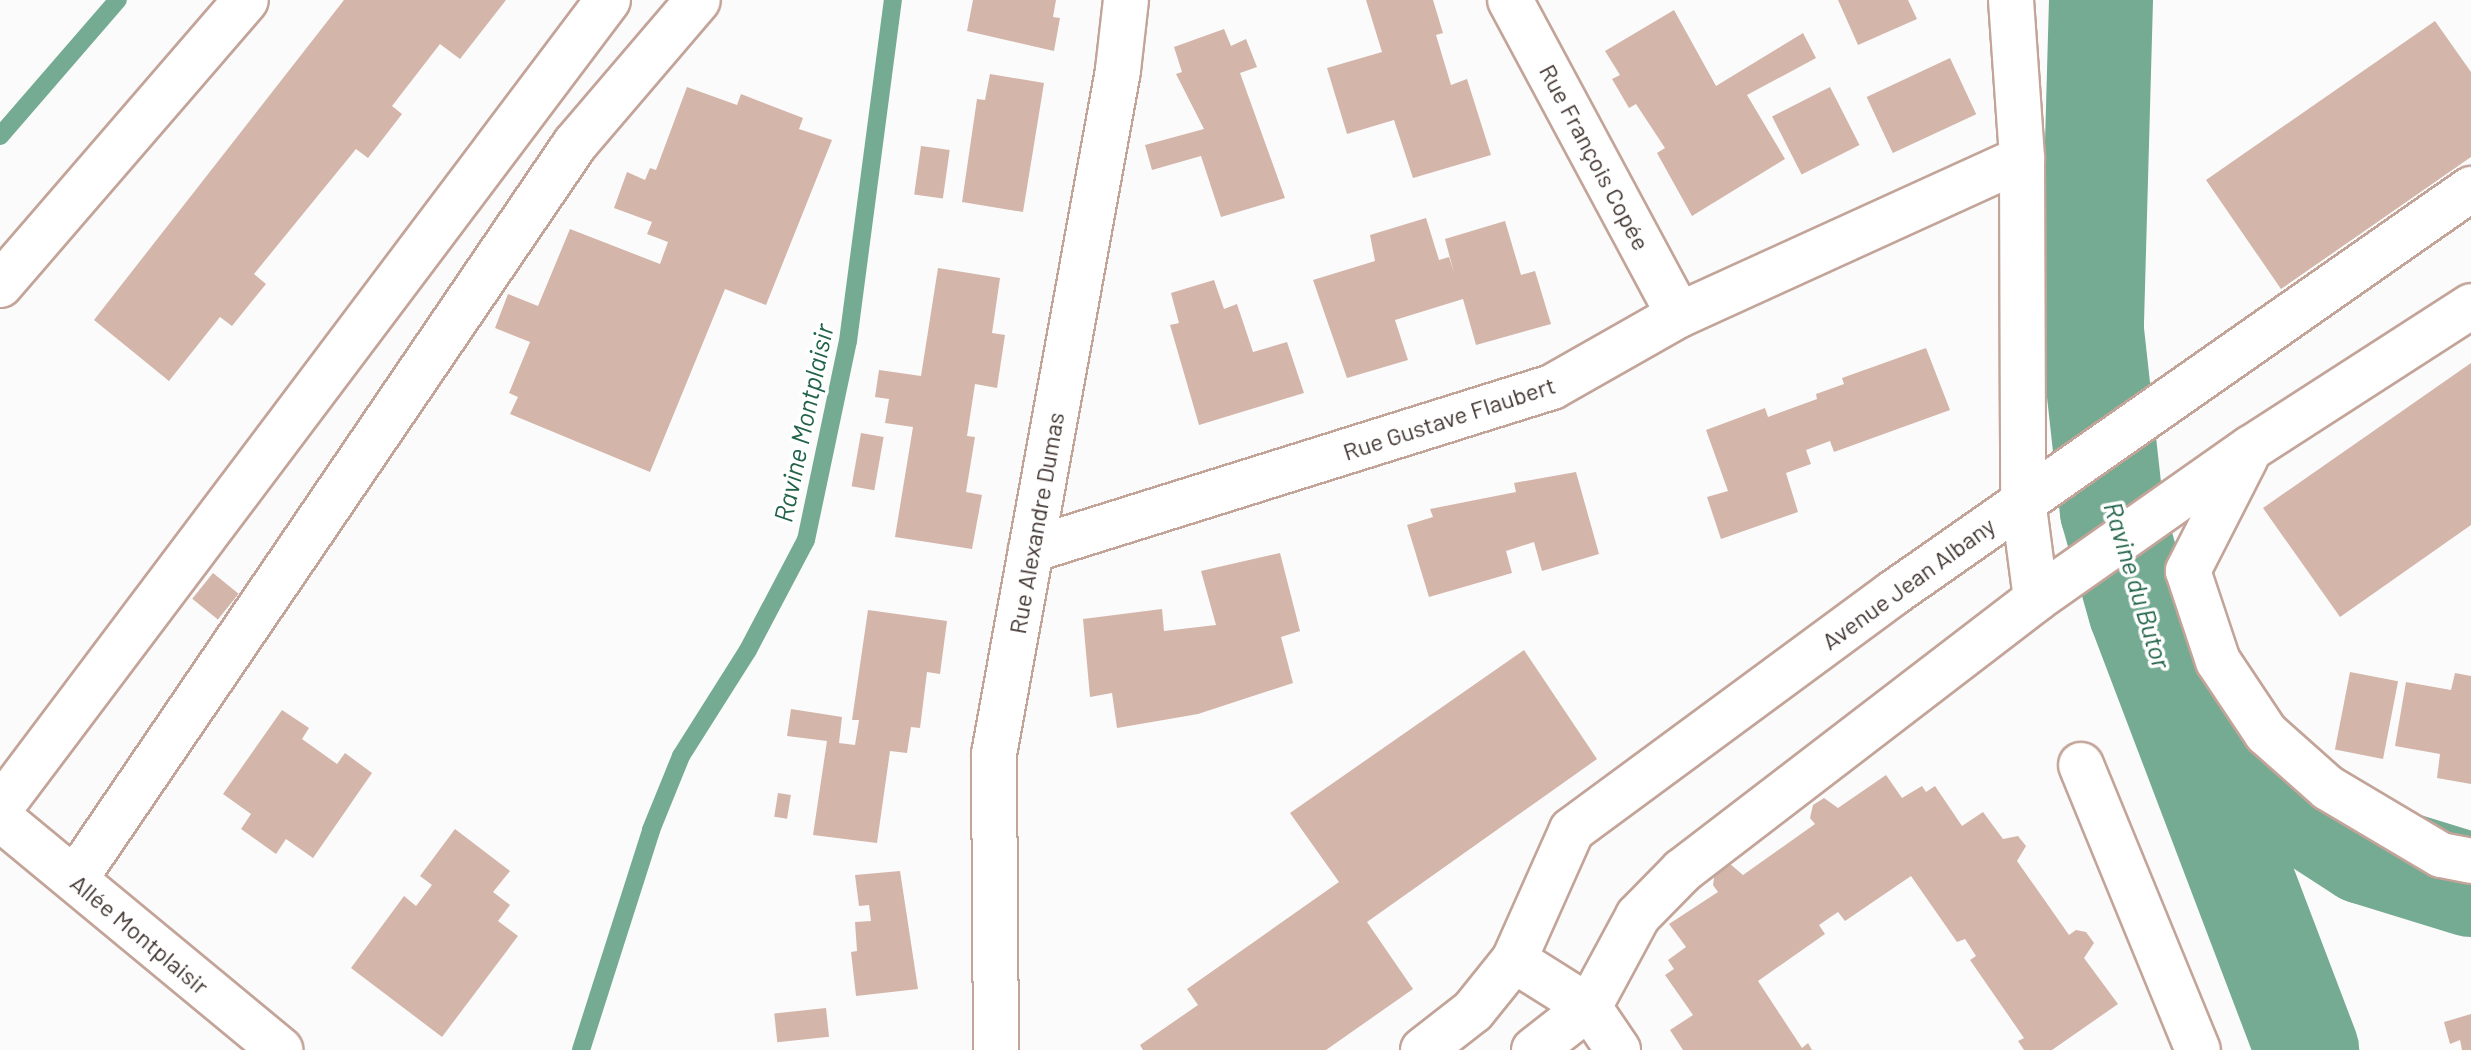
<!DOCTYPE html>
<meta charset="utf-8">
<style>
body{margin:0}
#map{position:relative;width:2471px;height:1050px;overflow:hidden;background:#fbfbfb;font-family:Barlow,sans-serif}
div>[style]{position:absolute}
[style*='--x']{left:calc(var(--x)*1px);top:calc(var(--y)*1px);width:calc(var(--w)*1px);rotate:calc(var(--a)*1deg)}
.stream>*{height:18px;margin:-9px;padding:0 9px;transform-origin:9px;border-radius:9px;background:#75ab92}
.river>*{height:104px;margin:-52px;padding:0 52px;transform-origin:52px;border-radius:52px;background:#75ab92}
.building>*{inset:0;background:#d4b5a9;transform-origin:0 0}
.roads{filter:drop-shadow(2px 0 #c3a499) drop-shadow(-2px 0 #c3a499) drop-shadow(0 2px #c3a499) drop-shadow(0 -2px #c3a499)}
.minor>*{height:44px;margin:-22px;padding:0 22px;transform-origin:22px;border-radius:22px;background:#fff}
span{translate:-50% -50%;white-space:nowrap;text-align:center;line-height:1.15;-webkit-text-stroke:7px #fff;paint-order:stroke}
.street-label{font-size:24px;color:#413530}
.water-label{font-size:26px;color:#216349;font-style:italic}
</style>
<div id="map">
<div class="stream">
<i style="--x:0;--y:136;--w:180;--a:-49.1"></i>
<i style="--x:581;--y:1050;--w:231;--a:-72.3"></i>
<i style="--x:651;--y:830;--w:80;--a:-67.9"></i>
<i style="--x:681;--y:756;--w:125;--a:-57.7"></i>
<i style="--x:748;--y:650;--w:124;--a:-62.2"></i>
<i style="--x:806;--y:540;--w:203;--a:-78.1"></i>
<i style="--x:848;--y:341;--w:344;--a:-82.5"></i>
</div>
<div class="river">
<i style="--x:2101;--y:0;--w:331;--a:91.6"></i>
<i style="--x:2092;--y:331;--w:181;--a:83.7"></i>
<i style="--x:2112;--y:511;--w:103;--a:74.2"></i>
<i style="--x:2140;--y:610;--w:471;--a:69.2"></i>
<i style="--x:2191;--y:704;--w:61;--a:62.6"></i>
<i style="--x:2219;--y:758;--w:173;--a:33"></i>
<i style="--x:2364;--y:852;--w:112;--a:17.1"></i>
</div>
<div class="building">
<i style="clip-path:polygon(344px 0,506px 0,460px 59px,440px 44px,392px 106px,402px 114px,368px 158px,356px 149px,254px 274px,266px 284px,232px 326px,220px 317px,169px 381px,94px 320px)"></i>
<i style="clip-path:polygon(973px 0,1056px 0,1053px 17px,1060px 18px,1054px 51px,967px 31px)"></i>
<i style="clip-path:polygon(1366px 0,1433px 0,1443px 33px,1436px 35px,1451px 85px,1467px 79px,1491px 155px,1413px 178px,1394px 120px,1347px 134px,1327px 68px,1382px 52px)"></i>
<i style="clip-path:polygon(1838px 0,1908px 0,1917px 19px,1858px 45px)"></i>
<i style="clip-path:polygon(1674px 10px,1716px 86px,1803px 33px,1816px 58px,1747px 95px,1785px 159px,1692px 216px,1657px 153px,1665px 148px,1636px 104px,1629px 108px,1612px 79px,1620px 75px,1605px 51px)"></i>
<i style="clip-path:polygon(2435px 21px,2471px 72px,2471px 157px,2281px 289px,2206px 180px)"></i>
<i style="clip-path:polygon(1224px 29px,1231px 46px,1246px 39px,1257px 67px,1240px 73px,1285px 198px,1221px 217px,1201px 156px,1152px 170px,1145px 145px,1204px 129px,1176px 74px,1182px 72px,1174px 47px)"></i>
<i style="left:1950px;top:58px;width:62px;height:92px;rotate:65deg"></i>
<i style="clip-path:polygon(990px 74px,1044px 83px,1023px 212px,962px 202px,977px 99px,985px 100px)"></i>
<i style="clip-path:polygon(687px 87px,737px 105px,741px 94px,803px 118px,799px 129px,832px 140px,766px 305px,725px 289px,650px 472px,510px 414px,518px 397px,509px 393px,530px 342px,495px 328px,508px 294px,538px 306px,570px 229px,660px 264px,668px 242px,647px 234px,652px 222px,614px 208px,627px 172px,645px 180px,650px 168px,656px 170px)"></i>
<i style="left:1830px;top:87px;width:65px;height:65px;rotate:63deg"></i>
<i style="left:921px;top:146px;width:29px;height:49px;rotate:8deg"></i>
<i style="clip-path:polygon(1426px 218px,1439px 260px,1449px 257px,1454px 273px,1445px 239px,1505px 221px,1521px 275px,1535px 271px,1551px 324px,1476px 345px,1463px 299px,1395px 320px,1408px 360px,1347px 378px,1313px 280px,1375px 261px,1370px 235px)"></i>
<i style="clip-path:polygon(938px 268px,1000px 278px,992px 333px,1005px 335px,997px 388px,975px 384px,967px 436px,975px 437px,966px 492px,982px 495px,972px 549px,895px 537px,913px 427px,885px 423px,889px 399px,875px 397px,879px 370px,921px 376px)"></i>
<i style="clip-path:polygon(1214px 280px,1224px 309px,1237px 304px,1253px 352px,1287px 342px,1304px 393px,1199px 425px,1170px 325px,1179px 323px,1171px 293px)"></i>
<i style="clip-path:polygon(1926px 348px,1950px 410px,1834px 452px,1830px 441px,1806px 450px,1811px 464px,1786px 473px,1798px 512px,1721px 539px,1707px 497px,1728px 491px,1706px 430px,1765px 408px,1768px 417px,1817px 399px,1816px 394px,1844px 384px,1842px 378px)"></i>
<i style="clip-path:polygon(2471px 363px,2471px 525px,2340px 617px,2263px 508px)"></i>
<i style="left:861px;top:433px;width:23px;height:54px;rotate:10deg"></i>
<i style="clip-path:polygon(1576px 472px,1599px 554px,1542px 571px,1534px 542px,1506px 551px,1512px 573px,1429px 597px,1407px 525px,1433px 517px,1430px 509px,1516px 492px,1514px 483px)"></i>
<i style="clip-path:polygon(1280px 553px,1300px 631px,1281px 637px,1293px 683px,1198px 714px,1117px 728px,1112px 693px,1090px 697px,1083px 619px,1162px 609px,1164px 631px,1216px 625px,1201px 571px)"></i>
<i style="left:213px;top:573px;width:33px;height:33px;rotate:39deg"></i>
<i style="clip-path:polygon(868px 610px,947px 621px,940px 674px,927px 672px,920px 728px,911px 727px,907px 753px,890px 751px,877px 843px,813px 835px,827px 741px,787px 736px,791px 709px,842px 717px,839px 743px,855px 745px,859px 720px,852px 720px)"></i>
<i style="clip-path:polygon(1524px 650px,1597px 759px,1367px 922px,1413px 989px,1326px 1050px,1143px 1050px,1140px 1045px,1198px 1005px,1187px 989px,1339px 882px,1290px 813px)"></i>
<i style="left:2350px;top:672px;width:49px;height:79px;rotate:11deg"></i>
<i style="clip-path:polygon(2455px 673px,2471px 676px,2471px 784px,2437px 778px,2440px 754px,2395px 746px,2406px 682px,2451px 690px)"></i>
<i style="clip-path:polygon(282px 710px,309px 728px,302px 739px,337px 764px,345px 753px,372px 773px,313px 858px,286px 839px,276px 854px,241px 829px,251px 814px,223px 794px)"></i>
<i style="clip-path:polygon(1886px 775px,1902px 798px,1922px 786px,1926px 792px,1935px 786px,1962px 826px,1983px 812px,2003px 839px,2018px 836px,2026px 846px,2017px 861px,2069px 935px,2076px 930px,2086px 932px,2094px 943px,2084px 958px,2118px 1004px,2052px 1050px,2024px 1050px,2018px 1041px,2024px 1038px,1970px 960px,1976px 956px,1965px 939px,1957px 942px,1911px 876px,1845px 921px,1838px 912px,1819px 925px,1825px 934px,1758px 981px,1802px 1048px,1808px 1043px,1812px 1050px,1683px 1050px,1670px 1030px,1693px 1015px,1665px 975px,1674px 969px,1668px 960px,1686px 947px,1669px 924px,1718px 892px,1713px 885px,1715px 871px,1729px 863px,1743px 875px,1815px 824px,1810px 818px,1813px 805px,1824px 798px,1838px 808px)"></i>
<i style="left:778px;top:793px;width:13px;height:24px;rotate:9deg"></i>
<i style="clip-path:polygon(455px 829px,510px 871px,493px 892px,510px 905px,498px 921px,518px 936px,442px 1037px,351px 968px,404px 896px,416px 906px,432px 885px,420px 876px)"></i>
<i style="clip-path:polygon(900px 871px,918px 989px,856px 996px,851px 952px,857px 951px,855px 922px,871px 921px,869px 905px,859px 906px,855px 875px)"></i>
<i style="left:826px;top:1008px;width:29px;height:52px;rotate:84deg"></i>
<i style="clip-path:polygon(2471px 1014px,2471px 1050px,2462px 1050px,2460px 1040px,2450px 1044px,2444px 1022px)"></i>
</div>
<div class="roads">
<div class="minor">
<i style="--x:1510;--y:0;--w:357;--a:61.8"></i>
<i style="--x:2011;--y:0;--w:159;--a:86"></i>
<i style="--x:2022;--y:159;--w:341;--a:89.8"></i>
<i style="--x:2023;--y:500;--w:100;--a:82.5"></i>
<i style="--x:0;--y:285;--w:376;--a:-49.2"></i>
<i style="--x:2246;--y:457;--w:128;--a:117"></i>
<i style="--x:2188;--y:571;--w:95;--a:71.6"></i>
<i style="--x:2218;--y:661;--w:87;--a:56.3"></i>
<i style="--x:2266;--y:733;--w:83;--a:41.6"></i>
<i style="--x:2328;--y:788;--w:131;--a:30.7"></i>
<i style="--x:2441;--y:855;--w:31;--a:11"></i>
<i style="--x:1031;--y:550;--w:546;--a:-17.37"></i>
<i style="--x:1552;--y:387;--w:146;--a:-29.6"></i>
<i style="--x:1679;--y:315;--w:377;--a:-24.5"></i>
<i style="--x:2081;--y:765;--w:308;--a:67.7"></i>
<i style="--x:0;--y:808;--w:1011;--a:-53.04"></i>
<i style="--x:0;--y:818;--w:364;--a:39.6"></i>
<i style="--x:75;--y:879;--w:889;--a:-55.77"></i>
<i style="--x:575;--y:144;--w:189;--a:-49.5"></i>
<i style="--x:1514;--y:960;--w:89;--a:32.1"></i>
<i style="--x:1589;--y:1007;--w:52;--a:56"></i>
<i style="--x:996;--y:1050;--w:296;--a:-90.4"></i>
<i style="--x:994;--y:754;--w:695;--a:-79.72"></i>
<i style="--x:1118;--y:70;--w:70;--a:-83.5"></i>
<i style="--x:1423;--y:1050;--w:63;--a:-38"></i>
<i style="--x:1473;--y:1011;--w:65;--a:-51.2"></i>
<i style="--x:1514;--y:960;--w:142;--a:-66"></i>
<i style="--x:1572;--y:830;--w:398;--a:-36.4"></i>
<i style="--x:1892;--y:594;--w:707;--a:-34.97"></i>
<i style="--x:1534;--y:1050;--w:70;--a:-38"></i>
<i style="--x:1589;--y:1007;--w:103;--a:-61.7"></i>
<i style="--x:1638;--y:916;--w:63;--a:-45.6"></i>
<i style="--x:1682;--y:871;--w:446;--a:-37.5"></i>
<i style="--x:2036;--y:599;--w:263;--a:-35.1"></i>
<i style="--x:2251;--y:448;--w:262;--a:-32.8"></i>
</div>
</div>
<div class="street-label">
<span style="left:1595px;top:157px;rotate:62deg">Rue François Copée</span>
<span style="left:1449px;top:418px;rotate:-18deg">Rue Gustave Flaubert</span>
<span style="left:1036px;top:523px;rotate:-80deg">Rue Alexandre Dumas</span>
<span style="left:1908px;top:583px;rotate:-36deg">Avenue Jean Albany</span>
<span style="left:140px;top:934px;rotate:40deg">Allée Montplaisir</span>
</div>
<div class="water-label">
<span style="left:803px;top:423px;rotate:-78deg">Ravine Montplaisir</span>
<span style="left:2138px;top:585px;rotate:73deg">Ravine du Butor</span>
</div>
</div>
